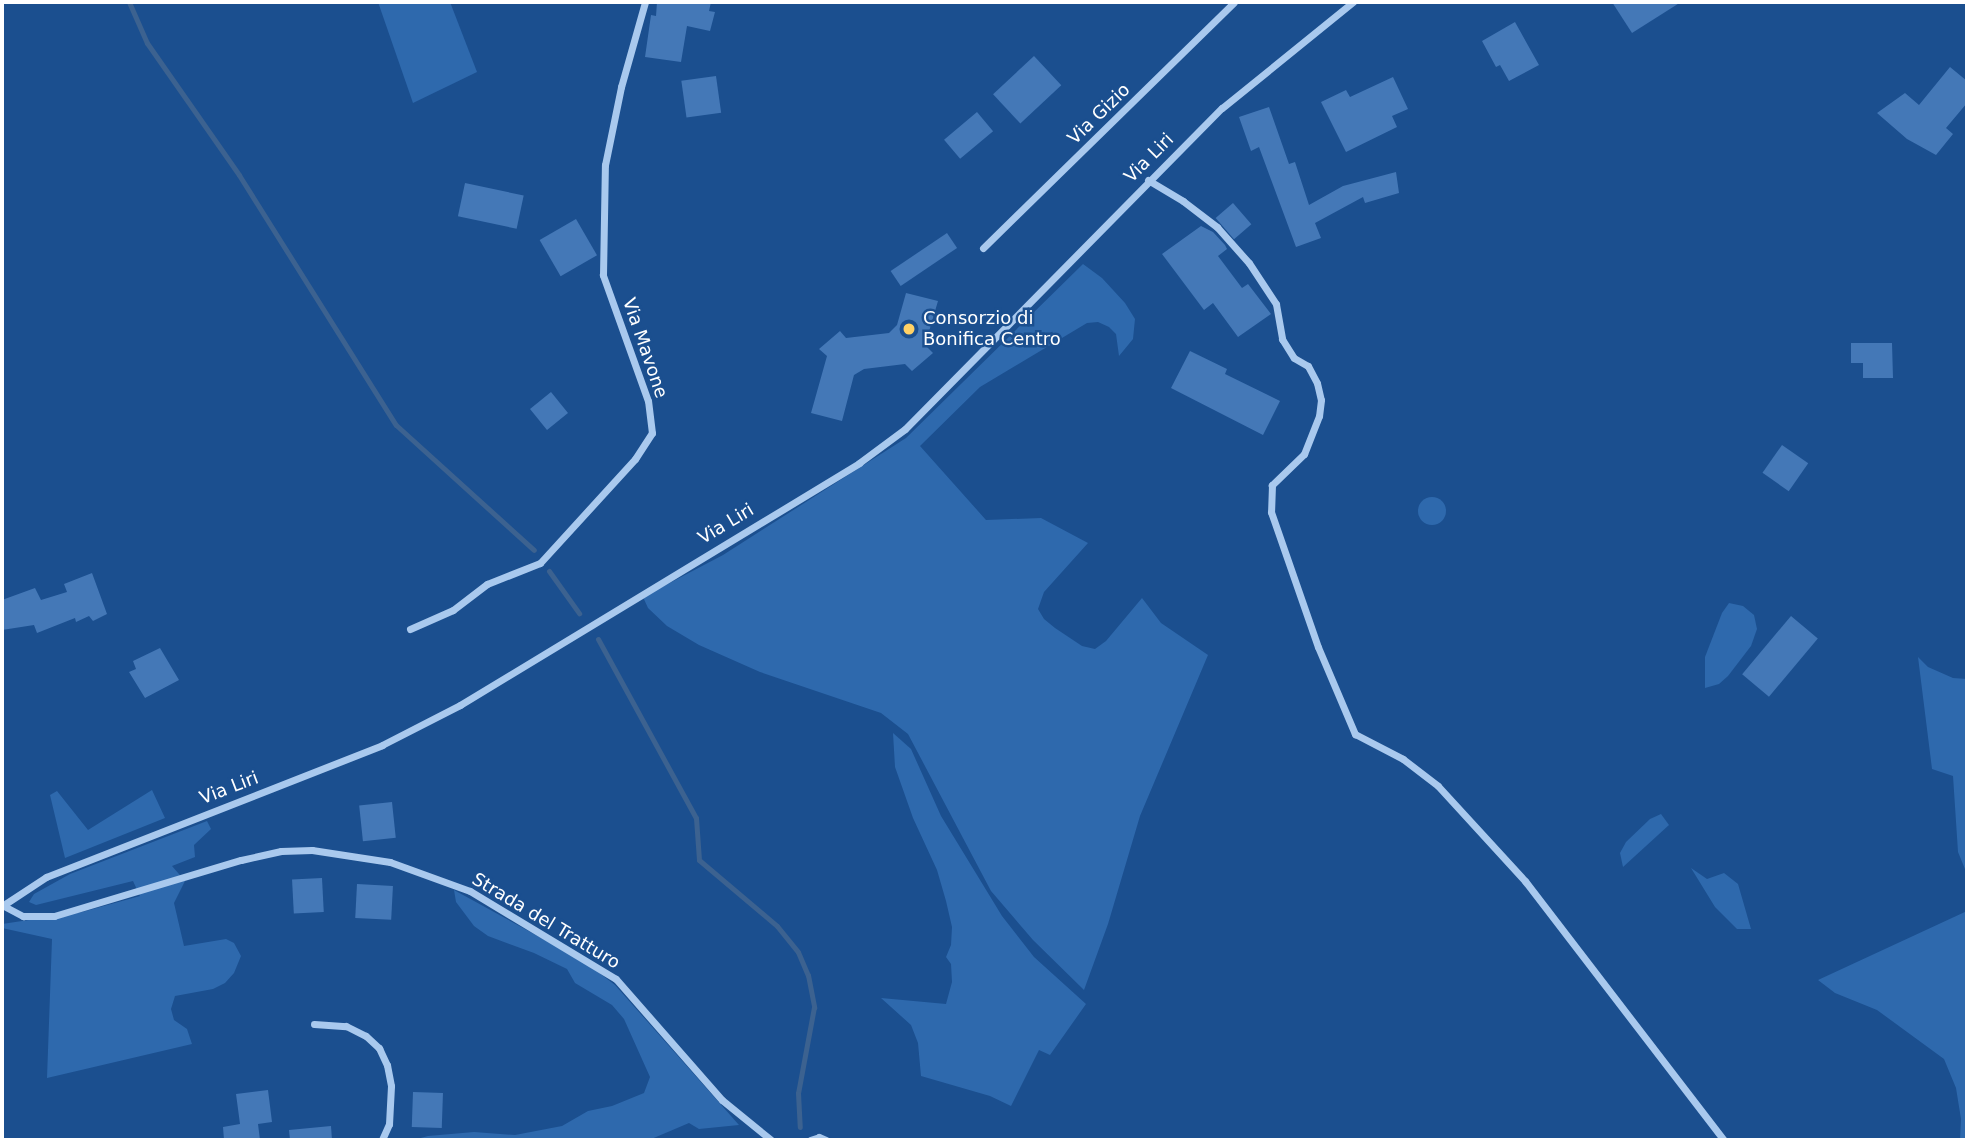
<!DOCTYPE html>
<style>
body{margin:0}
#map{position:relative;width:1969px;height:1142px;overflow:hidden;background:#1b4f8f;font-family:"DejaVu Sans",sans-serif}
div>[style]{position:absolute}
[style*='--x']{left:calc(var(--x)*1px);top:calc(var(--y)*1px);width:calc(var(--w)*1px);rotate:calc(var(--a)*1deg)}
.green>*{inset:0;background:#2e69ad}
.round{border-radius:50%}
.stream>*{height:5px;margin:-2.5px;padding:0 2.5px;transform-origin:2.5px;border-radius:2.5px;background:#3c6290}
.building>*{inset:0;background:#4478b7;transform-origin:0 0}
.street>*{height:7px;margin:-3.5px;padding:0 3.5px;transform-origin:3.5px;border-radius:3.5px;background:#a9c9ee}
.dots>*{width:19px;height:19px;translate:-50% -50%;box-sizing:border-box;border:4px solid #1b4f8f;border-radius:50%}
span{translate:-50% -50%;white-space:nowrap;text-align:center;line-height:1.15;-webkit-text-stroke:5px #1b4f8f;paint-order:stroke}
.street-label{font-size:18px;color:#fff}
.poi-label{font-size:18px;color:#fff}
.left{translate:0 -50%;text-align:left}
.frame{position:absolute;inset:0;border:4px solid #fff;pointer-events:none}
</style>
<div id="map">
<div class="green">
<i style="clip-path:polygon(378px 2px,450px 2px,477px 72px,413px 103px)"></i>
<i style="clip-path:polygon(1083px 264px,1102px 278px,1125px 303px,1135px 319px,1133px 339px,1119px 356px,1116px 334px,1109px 327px,1098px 322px,1087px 323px,980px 387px,920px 446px,986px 520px,1041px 518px,1088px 543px,1044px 592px,1038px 609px,1044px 619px,1055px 628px,1082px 646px,1095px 649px,1106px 641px,1142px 598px,1161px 623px,1208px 655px,1140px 816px,1108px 924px,1084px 990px,1033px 940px,991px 891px,908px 734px,881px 713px,760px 672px,699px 645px,667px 626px,648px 608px,643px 597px,723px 555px,906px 438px)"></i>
<i class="round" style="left:1418px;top:497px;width:28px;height:28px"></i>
<i style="clip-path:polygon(1729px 603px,1743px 606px,1754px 615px,1757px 629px,1751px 646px,1728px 676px,1719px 684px,1705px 688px,1705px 657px,1722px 613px)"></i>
<i style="clip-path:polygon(1918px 657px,1928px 667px,1953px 678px,1967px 679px,1967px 874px,1958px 852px,1953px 776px,1932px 769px)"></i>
<i style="clip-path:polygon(893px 733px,911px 749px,941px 816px,1002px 916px,1034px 957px,1086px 1004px,1050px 1055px,1039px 1050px,1011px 1106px,990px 1096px,921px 1076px,918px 1043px,911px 1025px,881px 998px,946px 1004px,952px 982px,951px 964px,946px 957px,951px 945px,952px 927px,946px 901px,937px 870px,913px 818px,895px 767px)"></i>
<i style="clip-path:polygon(152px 790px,165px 818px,65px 858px,50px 795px,57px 791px,88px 830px)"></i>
<i style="clip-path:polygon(1661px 814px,1669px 825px,1623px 867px,1620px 853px,1626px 842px,1650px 819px)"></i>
<i style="clip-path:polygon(207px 821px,211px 829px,194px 845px,195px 857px,172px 866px,185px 881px,174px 903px,184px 946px,226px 939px,234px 943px,241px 956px,234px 973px,225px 983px,213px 989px,175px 996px,171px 1009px,174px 1020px,187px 1029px,192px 1044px,47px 1078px,52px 939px,2px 928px,2px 924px,82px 912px,140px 896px,133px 881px,36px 905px,29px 902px,34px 894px,70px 874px)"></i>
<i style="clip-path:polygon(1691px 868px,1707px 879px,1724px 873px,1738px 884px,1751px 929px,1737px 929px,1715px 907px)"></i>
<i style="clip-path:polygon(454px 890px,585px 962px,615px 985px,739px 1125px,699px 1129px,689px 1123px,649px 1140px,417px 1139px,428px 1136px,474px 1132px,515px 1135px,562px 1126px,588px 1111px,612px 1106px,644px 1093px,650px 1077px,624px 1019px,612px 1005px,575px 983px,567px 969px,534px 953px,488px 936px,474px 926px,456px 902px)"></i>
<i style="clip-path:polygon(1967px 911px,1967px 1140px,1960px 1140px,1961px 1119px,1956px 1088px,1944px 1059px,1877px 1010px,1835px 993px,1818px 980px)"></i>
</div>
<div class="stream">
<i style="--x:129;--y:2;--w:45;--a:66.3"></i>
<i style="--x:147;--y:43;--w:161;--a:55.1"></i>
<i style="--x:239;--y:175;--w:295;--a:57.9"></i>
<i style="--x:396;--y:425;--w:186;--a:42.2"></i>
<i style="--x:549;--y:571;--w:52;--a:54.5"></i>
<i style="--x:598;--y:639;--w:204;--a:61.3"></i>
<i style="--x:696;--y:818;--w:42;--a:85.9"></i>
<i style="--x:699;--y:860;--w:102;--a:40.2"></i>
<i style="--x:777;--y:926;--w:33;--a:51"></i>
<i style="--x:798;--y:952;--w:25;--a:67"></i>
<i style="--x:808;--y:975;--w:33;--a:79"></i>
<i style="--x:814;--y:1007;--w:87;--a:100.5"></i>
<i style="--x:798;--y:1093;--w:34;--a:87"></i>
</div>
<div class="building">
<i style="clip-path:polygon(657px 2px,711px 2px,709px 11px,715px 12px,710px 31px,687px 26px,681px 62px,645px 57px,651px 15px,656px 16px)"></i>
<i style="clip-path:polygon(1612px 2px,1681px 2px,1632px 33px)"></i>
<i style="clip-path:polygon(1515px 22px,1539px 65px,1509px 81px,1500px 65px,1496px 67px,1482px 41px)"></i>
<i style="left:1034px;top:56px;width:40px;height:56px;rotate:47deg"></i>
<i style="clip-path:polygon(1950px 67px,1967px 81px,1967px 103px,1946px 128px,1953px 134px,1936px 155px,1907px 139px,1877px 113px,1905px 93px,1919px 105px)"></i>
<i style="left:716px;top:76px;width:37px;height:35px;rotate:82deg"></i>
<i style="clip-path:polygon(1393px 77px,1408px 109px,1392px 116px,1397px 127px,1346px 152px,1321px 102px,1346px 90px,1350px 97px)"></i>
<i style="clip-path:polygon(1269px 107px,1289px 164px,1295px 162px,1309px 205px,1343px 186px,1396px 172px,1399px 193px,1365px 203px,1363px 197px,1315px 223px,1321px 238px,1296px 247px,1259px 147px,1251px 151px,1239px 117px)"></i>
<i style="left:977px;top:112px;width:25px;height:43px;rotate:50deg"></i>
<i style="left:465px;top:183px;width:60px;height:34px;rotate:12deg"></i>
<i style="left:1233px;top:203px;width:28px;height:23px;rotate:49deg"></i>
<i style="left:576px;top:219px;width:42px;height:42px;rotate:60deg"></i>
<i style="clip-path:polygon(1201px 226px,1213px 232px,1225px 245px,1227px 249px,1218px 256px,1242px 288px,1248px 284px,1271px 314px,1238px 337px,1213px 303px,1204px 310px,1162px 254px)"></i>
<i style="left:947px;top:233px;width:18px;height:68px;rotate:56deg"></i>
<i style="clip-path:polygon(906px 293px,938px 301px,925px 345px,933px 353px,912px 371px,905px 364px,864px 369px,854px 375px,842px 421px,811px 413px,827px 356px,819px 349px,840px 331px,846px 338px,889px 333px,897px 325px)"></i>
<i style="clip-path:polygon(1851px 343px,1892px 343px,1893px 378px,1863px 378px,1863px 363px,1851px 363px)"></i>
<i style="clip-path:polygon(1190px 351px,1227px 369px,1225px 374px,1280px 401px,1263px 435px,1171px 388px)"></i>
<i style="left:551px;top:392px;width:27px;height:27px;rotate:51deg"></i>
<i style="left:1782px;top:445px;width:32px;height:34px;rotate:35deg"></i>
<i style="clip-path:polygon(92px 573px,107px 614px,93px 621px,89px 616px,76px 622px,75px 618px,37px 633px,34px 625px,2px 630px,2px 600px,35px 588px,41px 600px,67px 592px,64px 584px)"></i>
<i style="left:1791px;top:616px;width:35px;height:76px;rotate:40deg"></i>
<i style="clip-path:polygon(160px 648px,179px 680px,145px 698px,129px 672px,136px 669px,133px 661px)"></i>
<i style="left:392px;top:802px;width:36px;height:33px;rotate:84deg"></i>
<i style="left:322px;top:878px;width:34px;height:30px;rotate:87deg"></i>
<i style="left:357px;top:884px;width:36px;height:34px;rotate:3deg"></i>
<i style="clip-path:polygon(268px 1090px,272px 1122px,258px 1124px,260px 1140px,224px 1140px,223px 1127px,240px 1124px,236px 1094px)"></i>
<i style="left:413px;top:1092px;width:30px;height:35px;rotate:2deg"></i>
<i style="clip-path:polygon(331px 1126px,332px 1140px,290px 1140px,289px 1130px)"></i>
</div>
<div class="street">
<i style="--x:1148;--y:180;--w:41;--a:31"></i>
<i style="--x:1183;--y:201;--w:43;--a:37.4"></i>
<i style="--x:1217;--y:227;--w:48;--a:48.4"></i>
<i style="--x:1249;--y:263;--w:49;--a:56.6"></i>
<i style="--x:1276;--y:304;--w:36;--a:80"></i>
<i style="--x:1282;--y:339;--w:22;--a:58"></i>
<i style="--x:1294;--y:358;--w:16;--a:30"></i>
<i style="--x:1308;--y:366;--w:19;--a:62"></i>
<i style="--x:1317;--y:383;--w:17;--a:77"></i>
<i style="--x:1321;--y:400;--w:16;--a:97"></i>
<i style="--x:1319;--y:416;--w:41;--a:111.5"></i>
<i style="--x:1304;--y:454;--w:45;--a:135.9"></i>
<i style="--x:1272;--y:485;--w:27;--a:92"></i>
<i style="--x:1271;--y:512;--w:143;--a:70.8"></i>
<i style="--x:1318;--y:647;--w:95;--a:67"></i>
<i style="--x:1355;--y:734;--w:54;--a:27.5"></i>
<i style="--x:1403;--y:759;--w:44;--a:37.6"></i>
<i style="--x:1438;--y:786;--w:129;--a:47.5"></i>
<i style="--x:1525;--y:881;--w:327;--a:52.5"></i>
<i style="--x:983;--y:248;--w:351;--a:-44.4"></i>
<i style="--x:410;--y:629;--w:47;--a:-23.8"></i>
<i style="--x:453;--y:610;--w:43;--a:-37.4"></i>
<i style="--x:487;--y:584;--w:57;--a:-21.6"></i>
<i style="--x:540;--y:563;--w:141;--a:-47.6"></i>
<i style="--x:635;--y:459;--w:31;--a:-57"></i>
<i style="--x:652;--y:433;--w:32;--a:-97"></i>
<i style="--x:648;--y:401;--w:134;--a:-109.7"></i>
<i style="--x:603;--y:275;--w:110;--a:-89"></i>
<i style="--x:605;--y:165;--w:80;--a:-78.4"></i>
<i style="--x:621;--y:87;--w:88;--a:-74.2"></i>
<i style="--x:2;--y:905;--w:24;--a:28"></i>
<i style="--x:23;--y:916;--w:31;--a:0"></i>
<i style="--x:54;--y:916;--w:195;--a:-16.7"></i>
<i style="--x:241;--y:860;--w:41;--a:-12.7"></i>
<i style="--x:281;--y:851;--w:31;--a:-2"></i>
<i style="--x:312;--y:850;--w:79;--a:8.7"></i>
<i style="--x:390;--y:862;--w:85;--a:19.9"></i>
<i style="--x:470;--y:891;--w:170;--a:31.1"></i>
<i style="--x:616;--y:979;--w:161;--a:48.8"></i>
<i style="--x:722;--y:1100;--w:63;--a:39.2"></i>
<i style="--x:2;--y:906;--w:53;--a:-33.4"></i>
<i style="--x:46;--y:877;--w:361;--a:-21.4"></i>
<i style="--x:382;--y:745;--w:88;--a:-27.1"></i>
<i style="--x:460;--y:705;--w:467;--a:-31.2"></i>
<i style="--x:859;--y:463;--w:57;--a:-36.5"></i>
<i style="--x:905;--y:429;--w:451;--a:-45.4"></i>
<i style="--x:1222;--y:108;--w:169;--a:-39"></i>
<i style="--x:314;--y:1024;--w:32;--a:4"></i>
<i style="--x:346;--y:1026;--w:22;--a:27"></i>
<i style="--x:366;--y:1036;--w:18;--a:43"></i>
<i style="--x:379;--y:1048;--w:19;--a:65"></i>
<i style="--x:387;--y:1065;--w:21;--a:79"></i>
<i style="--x:391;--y:1086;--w:38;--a:93"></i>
<i style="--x:389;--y:1124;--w:17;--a:114"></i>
<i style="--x:810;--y:1140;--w:9;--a:-18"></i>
<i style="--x:819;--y:1137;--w:8;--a:23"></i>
</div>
<div class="dots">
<i style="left:909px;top:329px;background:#ffd166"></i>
</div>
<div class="street-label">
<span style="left:1099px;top:114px;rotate:-44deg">Via Gizio</span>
<span style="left:1149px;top:158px;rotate:-45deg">Via Liri</span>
<span style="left:645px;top:348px;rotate:71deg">Via Mavone</span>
<span style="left:726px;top:524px;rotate:-31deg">Via Liri</span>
<span style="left:229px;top:788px;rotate:-21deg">Via Liri</span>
<span style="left:546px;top:921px;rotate:31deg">Strada del Tratturo</span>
</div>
<div class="poi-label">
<span class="left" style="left:923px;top:329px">Consorzio di<br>Bonifica Centro</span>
</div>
<div class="frame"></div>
</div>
